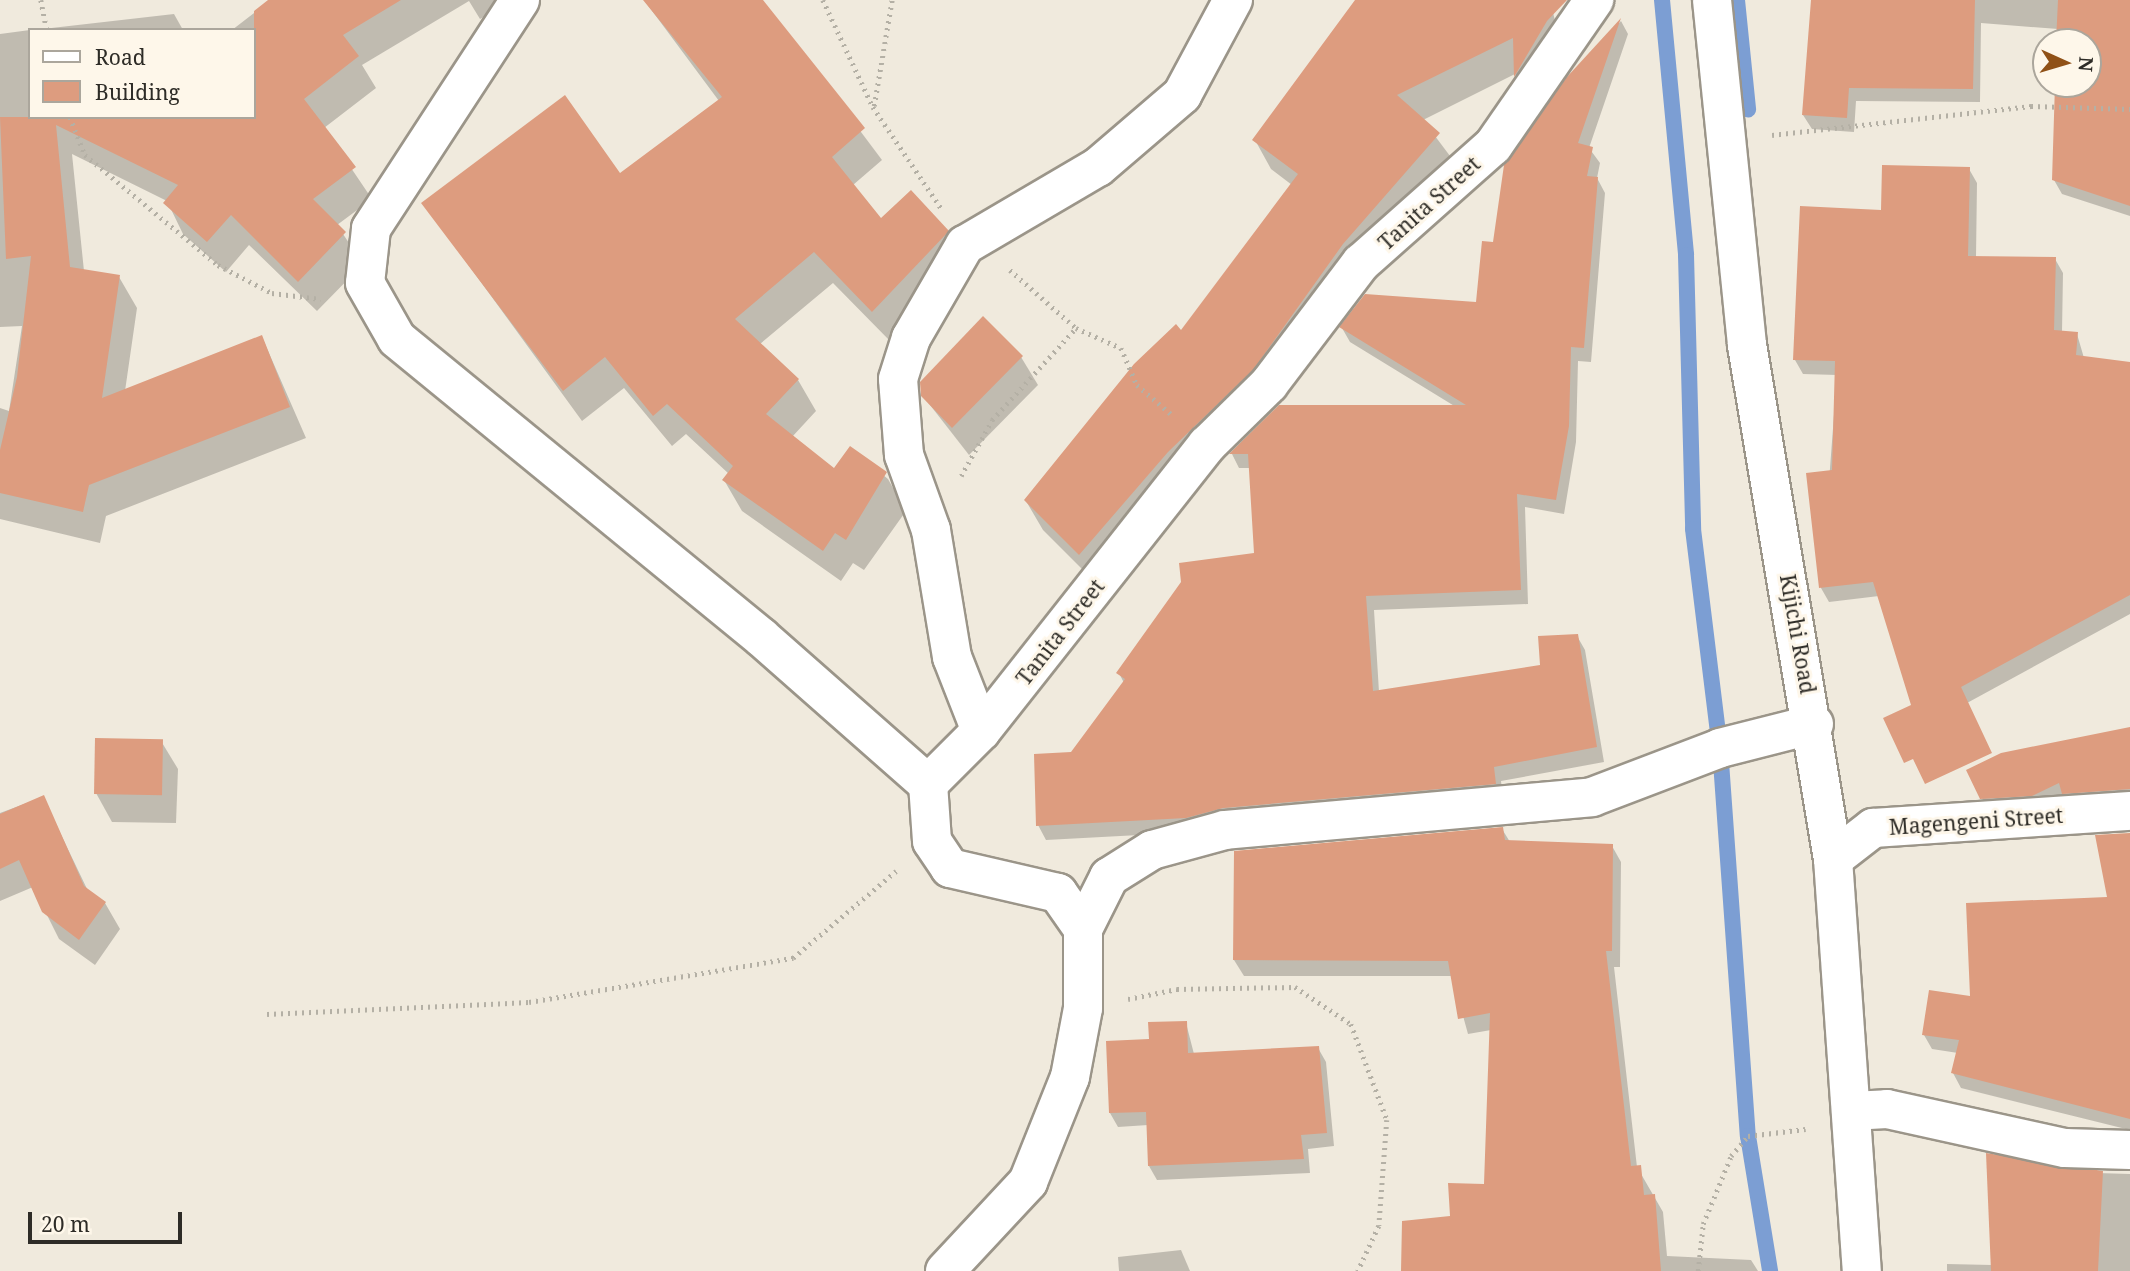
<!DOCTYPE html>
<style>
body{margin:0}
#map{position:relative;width:2130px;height:1271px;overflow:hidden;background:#f0eadd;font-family:"Noto Serif",serif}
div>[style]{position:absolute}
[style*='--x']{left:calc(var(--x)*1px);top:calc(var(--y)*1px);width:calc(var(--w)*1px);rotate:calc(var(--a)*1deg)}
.shadow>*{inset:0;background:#0003}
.stream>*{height:16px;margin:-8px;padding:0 8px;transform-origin:8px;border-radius:8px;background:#7c9ed3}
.building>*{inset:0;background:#dd9c7f;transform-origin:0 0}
.path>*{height:4.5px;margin-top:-2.25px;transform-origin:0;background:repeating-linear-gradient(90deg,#b4b0a5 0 2px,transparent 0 7px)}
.roads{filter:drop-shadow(2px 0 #9b9589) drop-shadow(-2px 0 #9b9589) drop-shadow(0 2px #9b9589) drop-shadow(0 -2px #9b9589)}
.minor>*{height:38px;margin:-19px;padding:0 19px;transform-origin:19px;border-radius:19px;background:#fff}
.tertiary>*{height:38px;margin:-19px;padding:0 19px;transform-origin:19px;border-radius:19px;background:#fff}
span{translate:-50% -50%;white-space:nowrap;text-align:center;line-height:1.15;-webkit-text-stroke:6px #fef7ea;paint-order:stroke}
.street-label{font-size:21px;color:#2e2c27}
.legend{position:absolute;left:28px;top:28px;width:228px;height:91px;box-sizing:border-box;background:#fef7ea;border:2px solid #aba69c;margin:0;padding:9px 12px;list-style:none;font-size:21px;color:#2e2c27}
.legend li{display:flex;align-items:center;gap:14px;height:35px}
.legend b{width:35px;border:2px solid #aba69c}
.north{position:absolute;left:2032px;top:28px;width:70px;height:70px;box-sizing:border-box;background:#fef7ea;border:2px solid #aba69c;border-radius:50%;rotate:94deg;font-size:19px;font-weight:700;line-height:28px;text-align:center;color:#2e2c27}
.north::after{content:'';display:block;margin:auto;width:24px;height:32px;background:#905117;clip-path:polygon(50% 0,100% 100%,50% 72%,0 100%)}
.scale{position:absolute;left:28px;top:1212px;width:154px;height:32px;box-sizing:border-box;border:4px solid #2e2c27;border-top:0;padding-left:9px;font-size:21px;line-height:24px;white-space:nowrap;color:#2e2c27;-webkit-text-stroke:5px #fef7ea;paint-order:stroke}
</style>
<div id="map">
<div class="shadow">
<i style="clip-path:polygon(271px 0,513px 0,480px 19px,469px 1px,362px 65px,376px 88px,324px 128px,372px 199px,337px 225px,363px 264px,317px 311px,249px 245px,226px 272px,183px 234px,167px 201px,72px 154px,84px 271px,119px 277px,137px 308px,125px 391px,262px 337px,306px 438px,106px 516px,100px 543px,0 519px,0 408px,9px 411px,22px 326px,0 327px,0 34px,30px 30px,30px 117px,254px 117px,254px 30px,232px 30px)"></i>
<i style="clip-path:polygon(644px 0,762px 0,882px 160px,853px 185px,881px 221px,948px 232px,966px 263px,891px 342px,833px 283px,760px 344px,798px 380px,816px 411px,792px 437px,835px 471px,851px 449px,888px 479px,906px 511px,864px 570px,853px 563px,841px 581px,742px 511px,724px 480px,729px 474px,686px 434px,672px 446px,624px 388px,582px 421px,424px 204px,620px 176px,719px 101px)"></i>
<i style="clip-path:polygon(1357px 0,1550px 0,1564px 58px,1532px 104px,1515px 74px,1423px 120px,1456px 164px,1096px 583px,1043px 530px,1026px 501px,1181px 333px,1292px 185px,1271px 169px,1255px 140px)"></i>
<i style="clip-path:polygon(1812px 0,2130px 0,2130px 216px,2062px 194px,2054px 180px,2057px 84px,2088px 84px,2088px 42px,2058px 42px,2058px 29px,1981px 23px,1980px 102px,1856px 101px,1854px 132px,1812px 129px,1803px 115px)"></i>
<i style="clip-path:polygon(174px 14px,183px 30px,34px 30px)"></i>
<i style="clip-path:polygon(1621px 21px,1628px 34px,1589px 148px,1600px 163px,1597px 178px,1605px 193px,1591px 362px,1578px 361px,1576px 442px,1564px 514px,1525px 507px,1528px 604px,1374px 610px,1379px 692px,1542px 667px,1577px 636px,1585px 650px,1604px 762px,1501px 781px,1503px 798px,1195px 832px,1046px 840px,1038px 825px,1072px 754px,1124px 683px,1119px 673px,1255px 554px,1251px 468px,1239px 468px,1232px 454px,1456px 407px,1350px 342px,1342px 328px,1478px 304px,1494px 244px,1568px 79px)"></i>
<i style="clip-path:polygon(1969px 169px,1977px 183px,1976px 258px,2055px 259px,2063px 273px,2062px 332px,2077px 334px,2084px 358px,2130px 364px,2130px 614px,1923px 727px,1879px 596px,1829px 602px,1821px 588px,1837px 375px,1803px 374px,1795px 360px,1802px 208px,1883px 212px)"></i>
<i style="clip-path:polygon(1021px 357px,1038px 385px,969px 455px,923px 396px)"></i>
<i style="clip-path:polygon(2130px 728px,2130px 806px,1990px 813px,1982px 798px)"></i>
<i style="clip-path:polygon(161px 741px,178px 769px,176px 823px,112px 822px,96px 793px)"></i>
<i style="clip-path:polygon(43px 797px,88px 891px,105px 903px,120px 929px,95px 965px,59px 939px,33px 887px,0 901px,0 813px)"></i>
<i style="clip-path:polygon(1502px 829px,1510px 842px,1612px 846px,1621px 862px,1620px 967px,1614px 967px,1637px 1167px,1663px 1212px,1667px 1256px,1751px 1260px,1758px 1271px,1403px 1271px,1486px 1186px,1491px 1030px,1468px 1034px,1452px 976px,1244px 976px,1234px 960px)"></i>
<i style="clip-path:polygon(2130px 835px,2130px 1130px,1961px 1088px,1953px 1073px,1958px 1053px,1932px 1049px,1924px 1035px,2109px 899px)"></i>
<i style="clip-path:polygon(1186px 1023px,1194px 1054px,1318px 1048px,1326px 1062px,1334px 1146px,1308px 1149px,1310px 1173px,1157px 1180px,1149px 1166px,1148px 1125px,1118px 1127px,1110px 1113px,1151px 1040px)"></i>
<i style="clip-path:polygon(2064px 1172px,2130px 1174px,2130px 1271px,1947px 1271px,1947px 1264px,1992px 1265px)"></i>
<i style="clip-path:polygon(1181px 1250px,1190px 1271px,1119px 1271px,1118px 1257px)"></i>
</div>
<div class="stream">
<i style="--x:1662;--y:0;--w:256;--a:84.6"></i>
<i style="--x:1686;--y:255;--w:274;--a:88.5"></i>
<i style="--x:1693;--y:529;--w:221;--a:83"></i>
<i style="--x:1720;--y:748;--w:389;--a:85.9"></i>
<i style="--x:1748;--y:1136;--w:137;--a:80.7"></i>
<i style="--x:1737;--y:0;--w:110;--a:84.2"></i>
</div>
<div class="building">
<i style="clip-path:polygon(268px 0,401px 0,343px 35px,359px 56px,304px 99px,356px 167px,313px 199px,346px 232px,298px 282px,231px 215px,207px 242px,163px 203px,178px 185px,56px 125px,70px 267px,120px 275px,102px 398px,262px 335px,290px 407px,89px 485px,83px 512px,0 493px,0 450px,17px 377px,31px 256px,6px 259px,0 117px,254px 117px,254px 11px)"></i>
<i style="clip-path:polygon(643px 0,763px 0,865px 128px,832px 157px,881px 218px,911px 190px,949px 231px,872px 312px,814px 252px,735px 319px,799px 379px,766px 414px,834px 468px,850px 446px,887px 472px,846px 540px,835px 533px,823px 551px,722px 480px,733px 466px,667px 404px,653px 416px,605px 357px,563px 391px,421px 203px,565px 95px,620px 173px,722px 97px)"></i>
<i style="clip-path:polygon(1355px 0,1567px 0,1547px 21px,1514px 77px,1513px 38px,1397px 95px,1440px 133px,1343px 244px,1253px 370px,1168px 452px,1079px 555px,1024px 500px,1134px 364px,1176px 324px,1181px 330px,1298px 174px,1252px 140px)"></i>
<i style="clip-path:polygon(1811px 0,1975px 0,1973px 89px,1849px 88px,1847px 118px,1802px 115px)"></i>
<i style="clip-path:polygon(2058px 0,2130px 0,2130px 206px,2052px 180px,2055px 84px,2088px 84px,2088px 42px,2056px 42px)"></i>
<i style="clip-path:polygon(1621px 18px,1578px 143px,1593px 147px,1587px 176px,1598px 177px,1584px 348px,1571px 347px,1569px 426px,1556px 500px,1517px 494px,1521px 590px,1366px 596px,1373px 691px,1540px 665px,1538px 636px,1578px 634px,1597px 747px,1494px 767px,1496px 784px,1223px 808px,1186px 818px,1036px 826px,1034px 754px,1071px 752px,1125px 679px,1116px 673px,1181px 582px,1179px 563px,1254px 553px,1248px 454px,1229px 454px,1279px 405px,1466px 405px,1339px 327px,1365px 294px,1476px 302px,1482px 241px,1493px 242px,1504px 165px,1566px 78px)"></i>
<i style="clip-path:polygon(1882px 165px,1970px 167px,1968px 256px,2056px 257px,2054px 330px,2078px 332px,2076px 355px,2130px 362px,2130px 595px,1961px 687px,1992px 753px,1925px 784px,1913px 759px,1904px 763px,1883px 718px,1911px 705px,1873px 582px,1819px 588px,1806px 473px,1832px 470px,1835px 361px,1793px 360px,1800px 206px,1881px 210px)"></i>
<i style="clip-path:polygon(983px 316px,1023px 356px,952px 428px,921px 396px,920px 382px)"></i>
<i style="clip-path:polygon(2130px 727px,2130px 789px,2062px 794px,2059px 783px,2032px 796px,1980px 799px,1966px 770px,2001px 753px)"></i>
<i style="left:95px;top:738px;width:68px;height:56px;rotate:1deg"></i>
<i style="clip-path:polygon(44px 795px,84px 886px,106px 902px,79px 940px,42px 912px,19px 860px,0 869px,0 814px)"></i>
<i style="clip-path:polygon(1503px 827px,1505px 840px,1613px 844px,1612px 951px,1606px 951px,1631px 1166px,1641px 1165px,1644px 1195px,1655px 1194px,1661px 1271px,1401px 1271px,1402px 1221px,1450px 1216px,1448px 1183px,1484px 1184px,1490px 1013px,1458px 1019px,1448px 961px,1233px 960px,1234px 851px)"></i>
<i style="clip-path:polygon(2130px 833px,2130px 1119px,1951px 1073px,1959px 1040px,1922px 1035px,1929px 990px,1970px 996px,1966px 903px,2107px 897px,2095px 835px)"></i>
<i style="clip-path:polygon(1187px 1021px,1188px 1053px,1319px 1046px,1327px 1133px,1301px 1135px,1304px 1159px,1148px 1166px,1146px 1112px,1109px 1113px,1106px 1041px,1149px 1039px,1148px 1022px)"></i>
<i style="clip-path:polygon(1986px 1153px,2103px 1171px,2098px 1271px,1991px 1271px)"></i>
</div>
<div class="path">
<i style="--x:41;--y:0;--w:31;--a:79"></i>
<i style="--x:823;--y:0;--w:118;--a:65"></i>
<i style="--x:873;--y:107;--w:122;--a:56"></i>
<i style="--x:874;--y:106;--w:108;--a:-80.4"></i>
<i style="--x:70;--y:117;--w:41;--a:68.5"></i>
<i style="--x:85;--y:155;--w:173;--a:39.6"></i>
<i style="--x:218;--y:265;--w:61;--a:27.4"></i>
<i style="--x:272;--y:293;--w:49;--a:7"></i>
<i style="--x:1772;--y:135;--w:261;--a:-6.4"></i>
<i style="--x:2031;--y:106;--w:99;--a:1.7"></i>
<i style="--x:1010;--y:270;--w:88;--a:41.3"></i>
<i style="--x:1076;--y:328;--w:49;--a:24"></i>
<i style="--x:1121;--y:348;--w:40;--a:66.6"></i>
<i style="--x:1137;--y:385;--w:45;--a:40.5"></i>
<i style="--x:961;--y:476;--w:64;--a:-61"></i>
<i style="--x:992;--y:420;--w:125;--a:-47.6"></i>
<i style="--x:1128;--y:999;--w:50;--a:-11.5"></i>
<i style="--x:1177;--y:989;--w:118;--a:-1"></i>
<i style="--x:1295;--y:987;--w:67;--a:33.5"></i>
<i style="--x:1351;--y:1024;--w:103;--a:69.4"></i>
<i style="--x:1387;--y:1120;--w:106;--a:94.3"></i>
<i style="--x:1379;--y:1226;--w:50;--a:115"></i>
<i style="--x:267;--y:1014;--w:262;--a:-2.6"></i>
<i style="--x:529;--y:1002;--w:268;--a:-9.5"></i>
<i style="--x:793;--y:958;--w:135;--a:-40.2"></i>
<i style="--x:1698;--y:1271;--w:47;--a:-83.9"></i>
<i style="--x:1703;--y:1224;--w:74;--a:-67.6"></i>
<i style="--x:1731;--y:1156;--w:26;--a:-50"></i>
<i style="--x:1748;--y:1136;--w:58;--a:-6.9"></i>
</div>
<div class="roads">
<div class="minor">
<i style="--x:520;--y:0;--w:273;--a:123.1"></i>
<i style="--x:371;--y:229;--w:54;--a:96.3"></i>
<i style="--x:365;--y:283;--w:64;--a:60.3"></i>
<i style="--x:397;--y:339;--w:470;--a:39.3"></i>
<i style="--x:761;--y:637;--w:222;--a:41.4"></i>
<i style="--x:981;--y:731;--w:79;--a:-111.4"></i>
<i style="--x:952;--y:657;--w:129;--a:-99.4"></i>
<i style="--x:931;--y:530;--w:80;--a:-109.8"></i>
<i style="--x:904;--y:455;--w:76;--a:-94.5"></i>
<i style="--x:898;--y:379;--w:43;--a:-72.4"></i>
<i style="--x:911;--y:338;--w:108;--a:-59.9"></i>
<i style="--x:965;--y:245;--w:154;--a:-30.4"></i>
<i style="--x:1098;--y:167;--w:111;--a:-40.6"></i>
<i style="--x:1182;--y:95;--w:108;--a:-61.8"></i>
<i style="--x:1833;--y:859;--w:51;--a:-37.8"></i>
<i style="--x:1873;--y:828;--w:258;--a:-3.8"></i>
<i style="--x:1083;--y:929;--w:58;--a:-63.4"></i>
<i style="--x:1109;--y:877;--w:51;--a:-32.1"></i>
<i style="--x:1152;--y:850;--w:76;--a:-15.3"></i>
<i style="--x:1225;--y:830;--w:368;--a:-5.1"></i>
<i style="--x:1592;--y:797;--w:137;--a:-20.9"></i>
<i style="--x:1720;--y:748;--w:97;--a:-14.3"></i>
<i style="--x:1851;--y:1111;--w:36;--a:-3"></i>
<i style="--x:1887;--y:1109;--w:182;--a:12.4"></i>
<i style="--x:2065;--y:1148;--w:65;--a:1.8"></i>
<i style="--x:945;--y:1271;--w:122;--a:-47"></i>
<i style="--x:1028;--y:1182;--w:113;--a:-68.2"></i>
<i style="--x:1070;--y:1077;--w:70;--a:-79.3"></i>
<i style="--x:1083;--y:1008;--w:79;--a:-90"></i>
<i style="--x:1083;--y:929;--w:44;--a:-124.8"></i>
<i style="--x:1058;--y:893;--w:111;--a:-167"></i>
<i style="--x:950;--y:868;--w:32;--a:-124"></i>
<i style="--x:932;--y:841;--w:57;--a:-94"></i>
<i style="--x:928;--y:784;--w:75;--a:-45"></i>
<i style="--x:981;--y:731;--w:365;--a:-51.7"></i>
<i style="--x:1207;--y:445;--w:87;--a:-44.5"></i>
<i style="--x:1269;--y:384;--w:152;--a:-52.8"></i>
<i style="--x:1361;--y:263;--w:176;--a:-41.6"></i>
<i style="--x:1493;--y:146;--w:178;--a:-55.3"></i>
</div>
<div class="tertiary">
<i style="--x:1712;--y:0;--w:347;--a:84.2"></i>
<i style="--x:1747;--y:345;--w:521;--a:80.5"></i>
<i style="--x:1833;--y:859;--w:413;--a:86"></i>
</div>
</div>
<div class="street-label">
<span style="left:1429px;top:203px;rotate:-42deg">Tanita Street</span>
<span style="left:1060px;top:632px;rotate:-52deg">Tanita Street</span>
<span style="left:1798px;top:634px;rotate:80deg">Kijichi Road</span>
<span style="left:1976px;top:821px;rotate:-4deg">Magengeni Street</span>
</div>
<ul class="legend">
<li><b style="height:9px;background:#fff"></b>Road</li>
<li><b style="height:19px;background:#dd9c7f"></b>Building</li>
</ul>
<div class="north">N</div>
<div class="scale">20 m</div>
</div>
